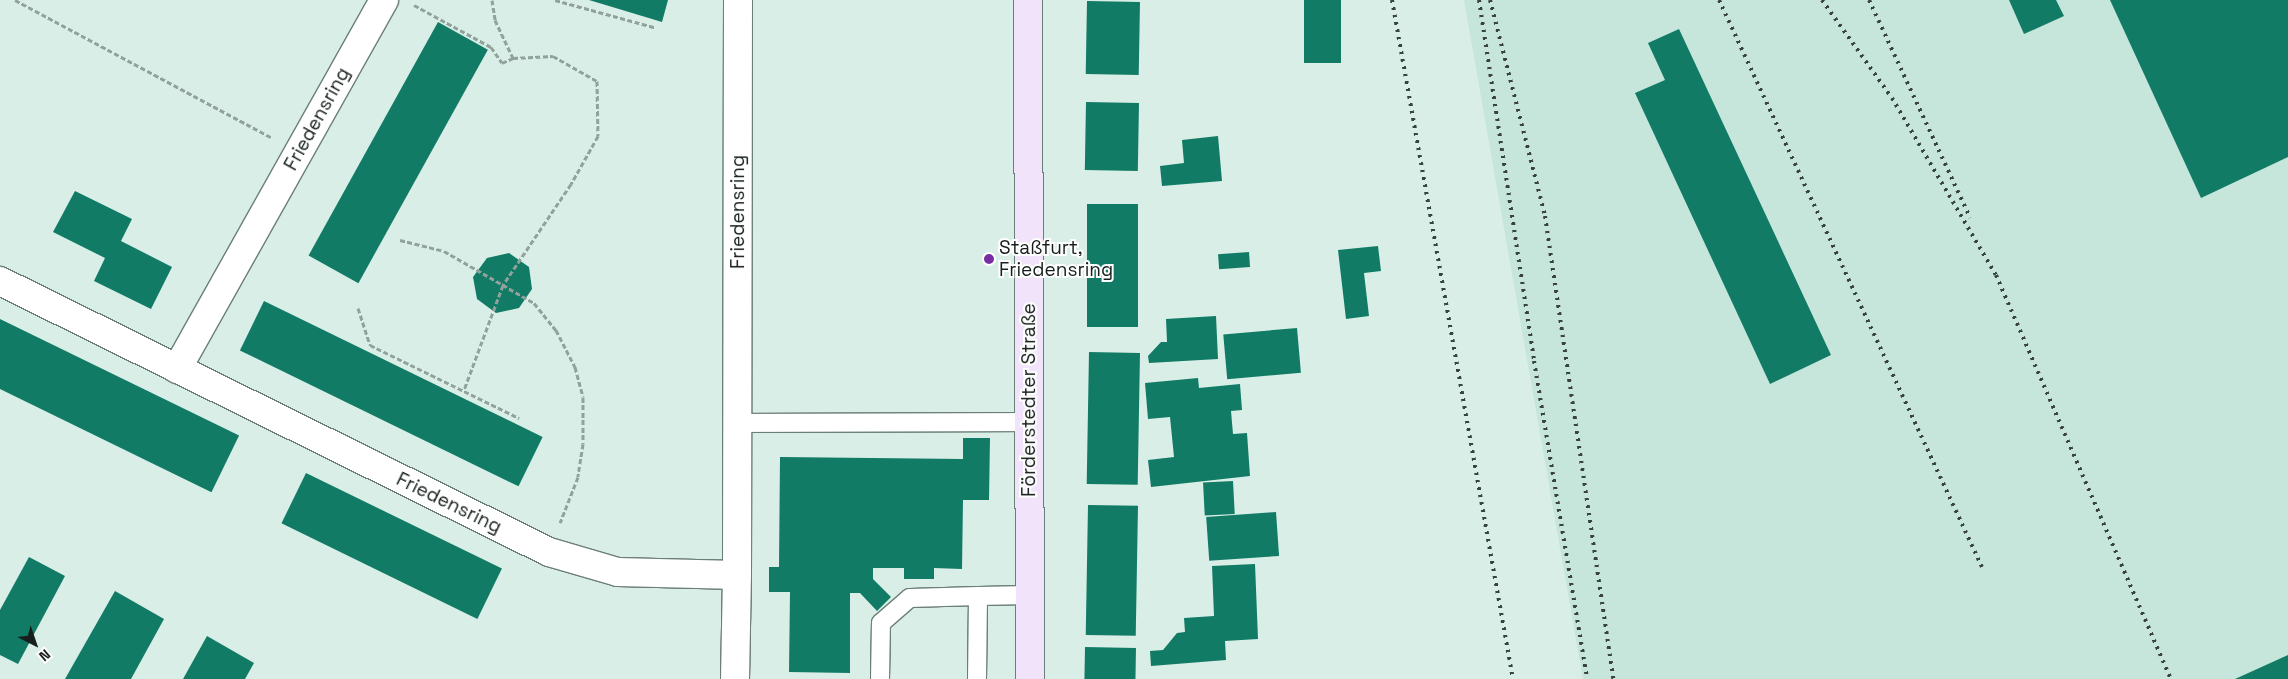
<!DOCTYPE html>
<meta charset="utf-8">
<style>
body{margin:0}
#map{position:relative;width:2288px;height:679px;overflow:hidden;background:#d9eee7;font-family:"Space Grotesk",sans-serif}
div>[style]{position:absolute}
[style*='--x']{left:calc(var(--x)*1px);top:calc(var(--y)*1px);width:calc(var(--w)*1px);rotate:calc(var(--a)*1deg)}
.built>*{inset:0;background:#c6e5db}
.building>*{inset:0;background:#117b65;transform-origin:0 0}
.path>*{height:3px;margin-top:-1.5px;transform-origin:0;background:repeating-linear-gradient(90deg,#91a19c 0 5px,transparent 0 7.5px)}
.roads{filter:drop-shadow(1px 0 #6b7f78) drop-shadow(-1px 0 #6b7f78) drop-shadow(0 1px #6b7f78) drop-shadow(0 -1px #6b7f78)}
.lane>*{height:18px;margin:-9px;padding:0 9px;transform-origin:9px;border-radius:9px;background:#fff}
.street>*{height:28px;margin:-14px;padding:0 14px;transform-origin:14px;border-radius:14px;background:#fff}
.secondary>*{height:28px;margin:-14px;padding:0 14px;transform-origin:14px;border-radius:14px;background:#f1e4fa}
.rail>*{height:4px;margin-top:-2px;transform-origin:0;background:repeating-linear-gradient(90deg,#38433f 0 2.5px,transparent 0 7.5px)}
.dots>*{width:14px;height:14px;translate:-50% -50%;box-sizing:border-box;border:2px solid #fff;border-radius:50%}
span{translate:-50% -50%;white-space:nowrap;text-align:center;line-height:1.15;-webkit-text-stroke:4px #fff;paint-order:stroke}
.street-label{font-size:19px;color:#171f1c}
.poi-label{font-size:19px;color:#171f1c}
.left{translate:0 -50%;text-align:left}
.north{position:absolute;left:10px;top:619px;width:50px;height:50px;-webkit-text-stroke:4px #fff;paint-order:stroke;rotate:139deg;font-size:14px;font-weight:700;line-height:20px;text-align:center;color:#171f1c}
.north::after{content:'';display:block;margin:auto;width:18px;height:22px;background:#171f1c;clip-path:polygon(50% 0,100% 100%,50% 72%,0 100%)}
</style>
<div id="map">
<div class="built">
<i style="clip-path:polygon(1464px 0,2288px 0,2288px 679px,1583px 679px)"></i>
</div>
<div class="building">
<i style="clip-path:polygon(589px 0,668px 0,662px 22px)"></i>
<i style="left:1304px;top:0;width:37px;height:63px"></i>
<i style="clip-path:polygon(2009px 0,2056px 0,2064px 16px,2024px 34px)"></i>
<i style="clip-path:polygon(2110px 0,2288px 0,2288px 157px,2201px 198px)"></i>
<i style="left:1087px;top:1px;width:53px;height:73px;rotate:1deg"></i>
<i style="left:438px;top:22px;width:57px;height:267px;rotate:29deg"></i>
<i style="clip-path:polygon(1679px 29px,1831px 355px,1770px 384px,1635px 93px,1665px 80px,1648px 43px)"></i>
<i style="left:1086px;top:102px;width:53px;height:68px;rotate:1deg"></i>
<i style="clip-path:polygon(1218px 136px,1222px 181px,1162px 186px,1160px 166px,1184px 163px,1182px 140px)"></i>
<i style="clip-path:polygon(75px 191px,132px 219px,121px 241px,172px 267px,151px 309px,94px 281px,105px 258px,53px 232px)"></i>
<i style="left:1087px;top:204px;width:51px;height:123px"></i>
<i style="clip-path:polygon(1378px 246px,1381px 271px,1364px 273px,1369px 316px,1346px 319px,1338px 250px)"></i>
<i style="left:1249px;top:252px;width:15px;height:31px;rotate:86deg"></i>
<i style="clip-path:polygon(509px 253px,529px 267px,532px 289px,519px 308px,496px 313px,477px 299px,473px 277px,487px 258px)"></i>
<i style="left:264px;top:301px;width:310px;height:55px;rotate:26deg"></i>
<i style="clip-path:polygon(1216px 316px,1218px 359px,1149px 363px,1148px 356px,1161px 342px,1167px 342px,1166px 319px)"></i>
<i style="left:0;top:319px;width:266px;height:63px;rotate:26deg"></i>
<i style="left:1297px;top:328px;width:45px;height:74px;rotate:85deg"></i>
<i style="left:1089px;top:352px;width:51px;height:132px;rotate:1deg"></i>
<i style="clip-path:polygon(1198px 378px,1199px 388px,1240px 384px,1242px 410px,1231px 411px,1233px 434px,1247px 433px,1250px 476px,1151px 487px,1148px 460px,1174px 457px,1170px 417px,1148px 419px,1145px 383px)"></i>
<i style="clip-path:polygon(963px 438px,990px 438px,989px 500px,963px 500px,962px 569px,934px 568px,934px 579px,904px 579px,904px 568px,873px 568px,873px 579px,891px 597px,877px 611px,860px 593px,850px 593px,850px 673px,789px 672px,790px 592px,769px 592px,769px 567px,779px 567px,780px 457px,963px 459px)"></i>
<i style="left:306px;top:473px;width:218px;height:56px;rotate:26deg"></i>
<i style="left:1233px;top:481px;width:33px;height:30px;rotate:87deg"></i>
<i style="left:1088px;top:505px;width:50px;height:130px;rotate:1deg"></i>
<i style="left:1276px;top:512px;width:44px;height:70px;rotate:86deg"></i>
<i style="clip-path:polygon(29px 557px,65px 576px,18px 664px,0 655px,0 610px)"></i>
<i style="clip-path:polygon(1255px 564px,1258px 639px,1225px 641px,1226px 660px,1151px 666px,1150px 651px,1163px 650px,1177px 633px,1185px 632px,1184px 618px,1214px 616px,1212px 566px)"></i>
<i style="clip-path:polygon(115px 591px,164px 619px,131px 679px,65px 679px)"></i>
<i style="clip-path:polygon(207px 636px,254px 663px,245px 679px,183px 679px)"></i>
<i style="left:1085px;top:647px;width:51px;height:32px;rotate:1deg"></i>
<i style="clip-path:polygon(2288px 655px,2288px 679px,2235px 679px)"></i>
</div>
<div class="path">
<i style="--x:15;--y:0;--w:292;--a:28.2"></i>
<i style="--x:492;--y:0;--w:20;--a:81"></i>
<i style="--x:495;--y:20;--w:42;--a:64.7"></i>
<i style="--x:555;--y:0;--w:103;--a:15.3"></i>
<i style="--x:414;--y:5;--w:88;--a:28.6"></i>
<i style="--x:491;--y:47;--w:19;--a:55"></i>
<i style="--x:502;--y:63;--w:12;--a:-24"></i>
<i style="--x:513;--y:58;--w:40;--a:-2.9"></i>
<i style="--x:553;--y:56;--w:51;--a:29.6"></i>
<i style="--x:597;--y:81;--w:55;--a:89"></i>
<i style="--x:598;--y:136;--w:55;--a:119.4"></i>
<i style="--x:571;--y:184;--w:122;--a:124"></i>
<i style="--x:503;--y:285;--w:112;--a:110.4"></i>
<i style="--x:400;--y:240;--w:45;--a:14"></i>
<i style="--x:444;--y:251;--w:104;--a:30"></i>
<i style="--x:534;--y:303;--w:35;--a:51"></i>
<i style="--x:556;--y:330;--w:42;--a:62.8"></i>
<i style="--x:575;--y:367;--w:31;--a:75"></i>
<i style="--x:583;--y:397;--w:47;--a:90"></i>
<i style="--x:583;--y:444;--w:33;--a:99"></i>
<i style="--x:578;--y:477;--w:49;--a:111.4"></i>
<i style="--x:358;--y:308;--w:39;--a:72"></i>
<i style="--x:370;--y:345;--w:166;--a:26.1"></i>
</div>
<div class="roads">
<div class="lane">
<i style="--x:739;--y:423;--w:290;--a:-0.2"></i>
<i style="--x:880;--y:679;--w:56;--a:-89"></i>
<i style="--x:881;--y:623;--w:38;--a:-41"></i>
<i style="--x:910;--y:598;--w:68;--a:-1.7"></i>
<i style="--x:977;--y:679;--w:83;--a:-89.3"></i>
<i style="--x:978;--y:596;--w:51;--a:-1.1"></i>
</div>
<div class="street">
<i style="--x:0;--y:281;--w:612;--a:26.27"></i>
<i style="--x:549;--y:552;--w:72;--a:16.2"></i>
<i style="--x:618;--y:572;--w:119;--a:1.4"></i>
<i style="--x:737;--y:575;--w:104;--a:91.1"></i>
<i style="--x:177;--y:369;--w:423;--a:-60.7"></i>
<i style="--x:737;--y:575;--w:575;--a:-89.9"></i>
</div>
<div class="secondary">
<i style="--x:1028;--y:0;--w:679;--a:89.83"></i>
</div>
</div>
<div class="rail">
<i style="--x:1392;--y:0;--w:690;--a:79.9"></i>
<i style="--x:1479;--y:0;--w:365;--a:81.3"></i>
<i style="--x:1534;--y:361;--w:322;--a:80.5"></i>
<i style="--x:1490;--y:0;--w:223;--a:75.7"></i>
<i style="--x:1545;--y:216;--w:468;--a:81.6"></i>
<i style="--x:1719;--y:0;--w:625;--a:65.12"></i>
<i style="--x:1822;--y:0;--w:120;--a:54.5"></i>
<i style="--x:1892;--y:98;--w:205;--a:59.6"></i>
<i style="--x:1996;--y:275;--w:440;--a:66.6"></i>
<i style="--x:1869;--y:0;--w:240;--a:65.1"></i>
</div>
<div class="dots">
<i style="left:989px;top:259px;background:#762ea1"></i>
</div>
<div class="street-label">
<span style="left:317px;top:119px;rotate:-61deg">Friedensring</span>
<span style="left:738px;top:212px;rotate:-90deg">Friedensring</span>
<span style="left:1029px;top:400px;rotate:-90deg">Förderstedter Straße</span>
<span style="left:449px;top:503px;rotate:26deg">Friedensring</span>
</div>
<div class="poi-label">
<span class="left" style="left:999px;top:259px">Staßfurt,<br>Friedensring</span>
</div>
<div class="north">N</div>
</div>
